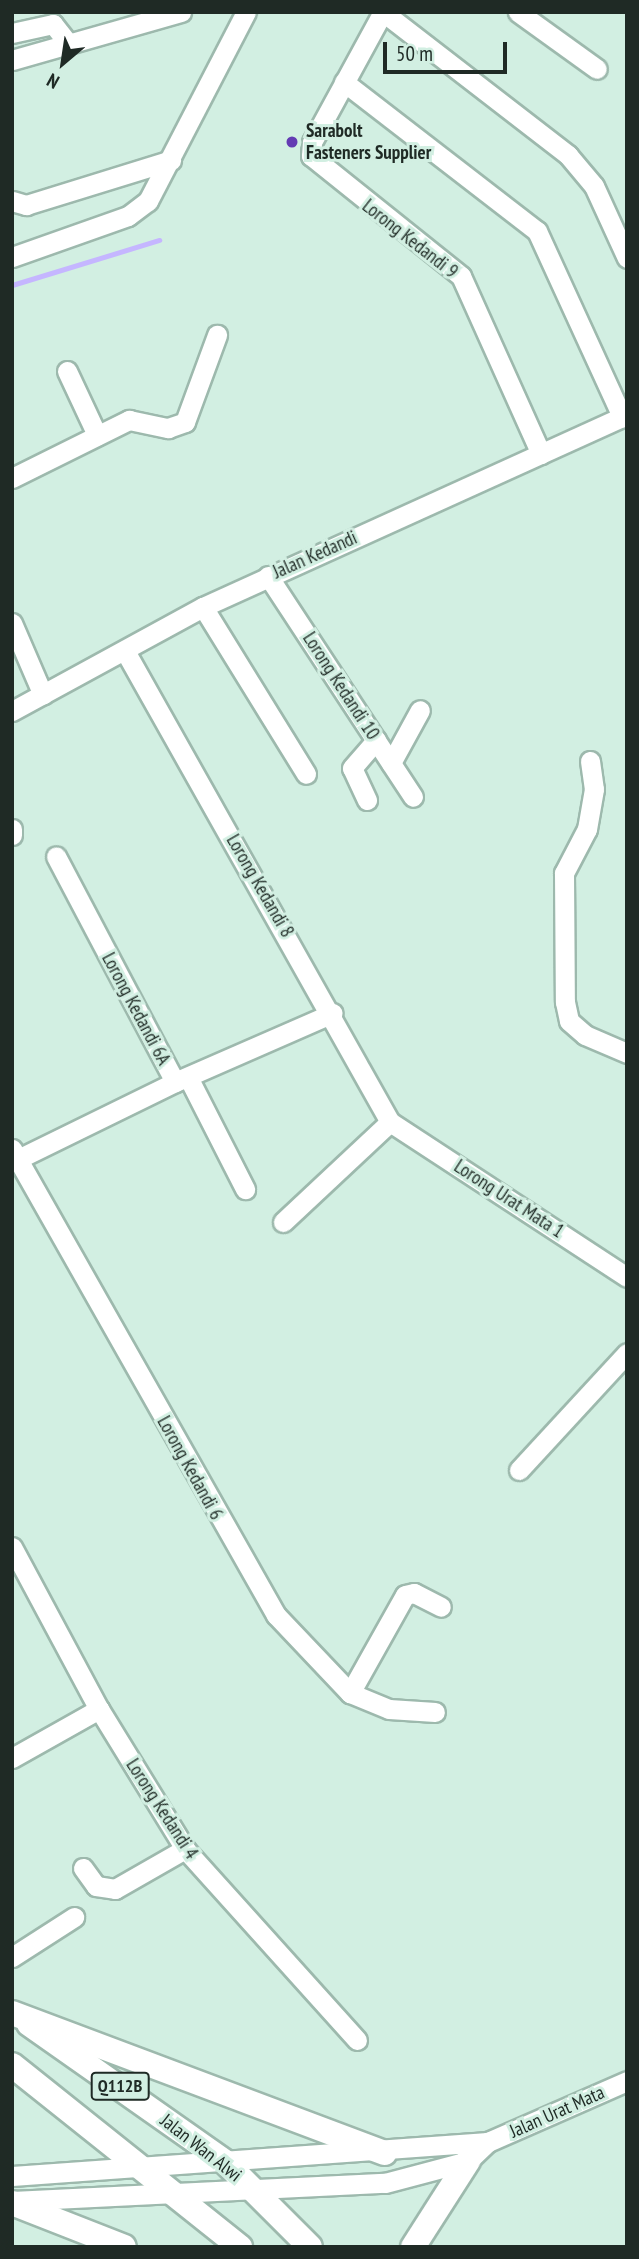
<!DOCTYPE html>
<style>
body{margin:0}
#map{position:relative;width:639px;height:2259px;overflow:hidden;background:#d2efe2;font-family:"PT Sans Narrow",sans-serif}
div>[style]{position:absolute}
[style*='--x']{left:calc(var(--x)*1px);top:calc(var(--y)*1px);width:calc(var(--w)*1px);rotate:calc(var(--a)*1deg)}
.stream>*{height:5px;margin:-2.5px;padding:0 2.5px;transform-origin:2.5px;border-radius:2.5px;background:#c5b6ff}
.roads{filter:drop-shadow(2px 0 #9db9ad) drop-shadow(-2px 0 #9db9ad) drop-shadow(0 2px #9db9ad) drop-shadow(0 -2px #9db9ad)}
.minor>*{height:19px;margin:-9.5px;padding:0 9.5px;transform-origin:9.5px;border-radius:9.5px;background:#fff}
.major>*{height:24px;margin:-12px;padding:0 12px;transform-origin:12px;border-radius:12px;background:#fff}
.dots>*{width:19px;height:19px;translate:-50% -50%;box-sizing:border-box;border:4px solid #d2efe2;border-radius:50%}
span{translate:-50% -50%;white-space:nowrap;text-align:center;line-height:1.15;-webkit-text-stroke:6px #d2efe2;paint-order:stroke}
.shield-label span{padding:2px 5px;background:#d2efe2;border:2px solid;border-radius:5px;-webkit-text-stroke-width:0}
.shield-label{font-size:18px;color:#1f2a25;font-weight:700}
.poi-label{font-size:19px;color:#1f2a25;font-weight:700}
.left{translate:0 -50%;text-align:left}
.street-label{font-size:19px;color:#1f2a25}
.frame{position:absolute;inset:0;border:14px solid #1f2a25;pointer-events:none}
.north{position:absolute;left:28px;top:28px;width:70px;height:70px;-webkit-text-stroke:5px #d2efe2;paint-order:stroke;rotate:209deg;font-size:19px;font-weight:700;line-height:28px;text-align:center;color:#1f2a25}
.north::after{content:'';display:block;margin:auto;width:24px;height:32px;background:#1f2a25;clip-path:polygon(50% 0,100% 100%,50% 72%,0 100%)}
.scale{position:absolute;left:383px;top:42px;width:124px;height:32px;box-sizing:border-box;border:4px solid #1f2a25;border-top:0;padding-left:9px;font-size:21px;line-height:24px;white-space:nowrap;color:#1f2a25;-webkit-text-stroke:5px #d2efe2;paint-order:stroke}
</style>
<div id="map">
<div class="stream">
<i style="--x:12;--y:285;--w:154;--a:-17"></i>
</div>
<div class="roads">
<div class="minor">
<i style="--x:518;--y:12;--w:97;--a:35.8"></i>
<i style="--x:12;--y:33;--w:42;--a:-12.4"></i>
<i style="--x:53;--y:24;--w:23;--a:52"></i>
<i style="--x:12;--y:60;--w:176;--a:-15.9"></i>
<i style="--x:344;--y:82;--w:244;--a:37.7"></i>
<i style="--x:537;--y:231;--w:205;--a:65.4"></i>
<i style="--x:12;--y:201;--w:15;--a:16"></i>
<i style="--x:26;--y:205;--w:152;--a:-17.2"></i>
<i style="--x:12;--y:257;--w:123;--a:-19.5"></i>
<i style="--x:128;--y:216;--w:25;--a:-37"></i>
<i style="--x:148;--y:201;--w:213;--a:-62.6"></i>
<i style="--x:67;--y:371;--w:71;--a:64.9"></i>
<i style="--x:541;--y:454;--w:195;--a:-114.2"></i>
<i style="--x:461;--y:276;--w:192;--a:-141.3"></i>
<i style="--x:311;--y:156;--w:14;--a:-86"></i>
<i style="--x:312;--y:142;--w:148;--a:-61.4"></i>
<i style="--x:383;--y:12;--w:234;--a:37.7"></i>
<i style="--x:568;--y:155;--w:40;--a:50"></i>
<i style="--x:594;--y:186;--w:79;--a:65.4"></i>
<i style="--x:12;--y:478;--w:131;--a:-26.4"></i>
<i style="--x:129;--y:420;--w:40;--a:12"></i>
<i style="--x:168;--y:428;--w:18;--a:-19"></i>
<i style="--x:185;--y:422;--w:93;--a:-69.8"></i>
<i style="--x:268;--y:576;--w:264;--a:56.7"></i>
<i style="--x:203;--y:607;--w:196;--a:58.3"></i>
<i style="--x:12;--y:623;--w:78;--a:66.7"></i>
<i style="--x:125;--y:651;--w:540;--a:60.64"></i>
<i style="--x:390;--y:1122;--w:283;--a:33.2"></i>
<i style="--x:12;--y:711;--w:217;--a:-28.6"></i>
<i style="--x:203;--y:607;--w:465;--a:-24.4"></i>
<i style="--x:590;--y:761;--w:28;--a:82"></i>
<i style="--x:594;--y:789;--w:41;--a:99.9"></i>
<i style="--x:587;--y:829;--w:50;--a:117.6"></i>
<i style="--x:564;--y:873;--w:129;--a:89.6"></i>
<i style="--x:565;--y:1002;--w:19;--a:78"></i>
<i style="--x:569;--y:1021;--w:21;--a:41"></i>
<i style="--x:585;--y:1035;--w:46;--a:23.2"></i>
<i style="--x:391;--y:763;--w:60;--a:-61.3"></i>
<i style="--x:367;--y:800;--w:35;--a:-115"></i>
<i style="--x:352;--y:768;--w:37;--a:-49"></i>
<i style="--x:12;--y:829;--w:6;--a:90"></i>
<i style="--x:188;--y:1077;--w:126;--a:63"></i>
<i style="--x:175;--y:1082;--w:172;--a:-23.6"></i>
<i style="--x:12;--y:1149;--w:536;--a:60.47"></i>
<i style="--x:276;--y:1615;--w:108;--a:46.5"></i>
<i style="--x:350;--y:1693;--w:42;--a:22.3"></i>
<i style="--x:389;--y:1709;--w:46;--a:3.7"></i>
<i style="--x:18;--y:1159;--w:175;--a:-26.1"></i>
<i style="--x:175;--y:1082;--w:255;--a:-117.8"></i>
<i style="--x:283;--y:1222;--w:146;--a:-43.1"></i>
<i style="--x:519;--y:1470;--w:159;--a:-47.3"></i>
<i style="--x:12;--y:1547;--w:184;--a:61.8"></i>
<i style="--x:99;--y:1709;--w:164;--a:58.4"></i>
<i style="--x:185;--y:1849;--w:257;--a:48"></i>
<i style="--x:350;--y:1693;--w:112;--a:-60.7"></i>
<i style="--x:405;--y:1595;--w:9;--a:-13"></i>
<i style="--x:414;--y:1593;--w:30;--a:27"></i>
<i style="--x:12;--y:1758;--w:100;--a:-29.4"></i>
<i style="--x:83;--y:1868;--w:22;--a:54"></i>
<i style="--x:96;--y:1886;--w:19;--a:9"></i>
<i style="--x:115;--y:1889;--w:81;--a:-29.7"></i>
<i style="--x:12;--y:1957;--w:74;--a:-32.8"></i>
<i style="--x:12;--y:2176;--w:477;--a:-4.1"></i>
<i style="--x:12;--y:2201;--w:373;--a:-2.8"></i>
<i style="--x:385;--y:2183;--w:86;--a:-14.8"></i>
<i style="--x:468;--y:2161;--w:28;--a:-44"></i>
<i style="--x:488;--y:2142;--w:152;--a:-23.7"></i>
</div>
<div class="major">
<i style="--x:12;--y:2013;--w:398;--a:20.6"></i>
<i style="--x:29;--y:2024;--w:240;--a:35.1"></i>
<i style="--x:225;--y:2162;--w:120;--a:45"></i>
<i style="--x:12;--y:2065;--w:292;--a:38.6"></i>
<i style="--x:12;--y:2203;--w:120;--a:21.4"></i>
<i style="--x:413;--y:2247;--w:102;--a:-57.4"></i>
</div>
</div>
<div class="dots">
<i style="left:292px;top:142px;background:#633bb3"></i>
</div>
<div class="shield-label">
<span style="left:120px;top:2086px">Q112B</span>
</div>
<div class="poi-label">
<span class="left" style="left:306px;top:142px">Sarabolt<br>Fasteners Supplier</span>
</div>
<div class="street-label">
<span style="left:410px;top:239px;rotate:38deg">Lorong Kedandi 9</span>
<span style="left:315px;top:555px;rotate:-24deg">Jalan Kedandi</span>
<span style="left:341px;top:686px;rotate:57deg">Lorong Kedandi 10</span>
<span style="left:260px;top:886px;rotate:60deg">Lorong Kedandi 8</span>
<span style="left:136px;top:1009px;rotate:62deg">Lorong Kedandi 6A</span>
<span style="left:509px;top:1199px;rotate:33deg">Lorong Urat Mata 1</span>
<span style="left:190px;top:1468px;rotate:61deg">Lorong Kedandi 6</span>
<span style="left:162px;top:1809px;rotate:57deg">Lorong Kedandi 4</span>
<span style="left:557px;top:2112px;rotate:-24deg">Jalan Urat Mata</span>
<span style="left:201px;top:2148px;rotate:38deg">Jalan Wan Alwi</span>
</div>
<div class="frame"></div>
<div class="north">N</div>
<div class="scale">50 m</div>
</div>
